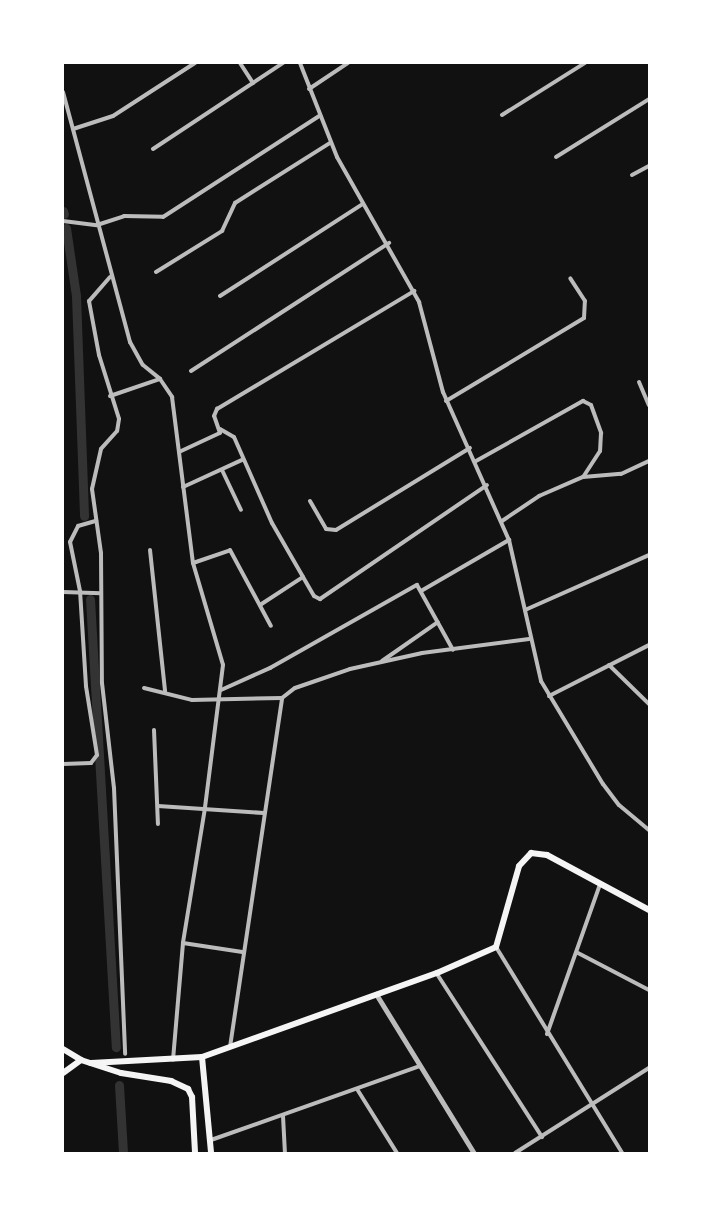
<!DOCTYPE html>
<style>
body{margin:0}
#map{position:relative;width:712px;height:1216px;overflow:hidden;background:#111;font-family:Commissioner,sans-serif}
div>[style]{position:absolute}
[style*='--x']{left:calc(var(--x)*1px);top:calc(var(--y)*1px);width:calc(var(--w)*1px);rotate:calc(var(--a)*1deg)}
.canal>*{height:9px;margin:-4.5px;padding:0 4.5px;transform-origin:4.5px;border-radius:4.5px;background:#333}
.minor>*{height:4px;margin:-2px;padding:0 2px;transform-origin:2px;border-radius:2px;background:#bcbcbc}
.tertiary>*{height:5px;margin:-2.5px;padding:0 2.5px;transform-origin:2.5px;border-radius:2.5px;background:#bcbcbc}
.secondary>*{height:6px;margin:-3px;padding:0 3px;transform-origin:3px;border-radius:3px;background:#f5f5f5}
span{translate:-50% -50%;white-space:nowrap;text-align:center;line-height:1.15;-webkit-text-stroke:6px #fff;paint-order:stroke}
.frame{position:absolute;inset:0;border:64px solid #fff;pointer-events:none}
</style>
<div id="map">
<div class="canal">
<i style="--x:63;--y:211;--w:3;--a:72"></i>
<i style="--x:66;--y:228;--w:69;--a:81.6"></i>
<i style="--x:76;--y:296;--w:220;--a:87.9"></i>
<i style="--x:90;--y:599;--w:449;--a:86.7"></i>
<i style="--x:119;--y:1085;--w:68;--a:86.6"></i>
</div>
<div class="minor">
<i style="--x:240;--y:63;--w:24;--a:57"></i>
<i style="--x:300;--y:63;--w:101;--a:68.5"></i>
<i style="--x:337;--y:157;--w:167;--a:60.5"></i>
<i style="--x:419;--y:302;--w:93;--a:75.1"></i>
<i style="--x:443;--y:392;--w:162;--a:66"></i>
<i style="--x:509;--y:540;--w:145;--a:77.2"></i>
<i style="--x:541;--y:681;--w:120;--a:59"></i>
<i style="--x:603;--y:784;--w:26;--a:53"></i>
<i style="--x:619;--y:805;--w:39;--a:40"></i>
<i style="--x:309;--y:89;--w:47;--a:-33.7"></i>
<i style="--x:63;--y:92;--w:259;--a:75"></i>
<i style="--x:130;--y:342;--w:26;--a:61"></i>
<i style="--x:143;--y:365;--w:22;--a:39"></i>
<i style="--x:160;--y:379;--w:22;--a:56"></i>
<i style="--x:172;--y:397;--w:167;--a:82.8"></i>
<i style="--x:193;--y:563;--w:106;--a:73.6"></i>
<i style="--x:223;--y:665;--w:144;--a:97.2"></i>
<i style="--x:205;--y:808;--w:137;--a:99.3"></i>
<i style="--x:183;--y:943;--w:117;--a:94.9"></i>
<i style="--x:502;--y:115;--w:98;--a:-32.1"></i>
<i style="--x:73;--y:129;--w:42;--a:-18"></i>
<i style="--x:113;--y:116;--w:98;--a:-32.9"></i>
<i style="--x:153;--y:149;--w:156;--a:-33.5"></i>
<i style="--x:556;--y:157;--w:110;--a:-31.9"></i>
<i style="--x:632;--y:175;--w:19;--a:-28"></i>
<i style="--x:63;--y:221;--w:34;--a:7"></i>
<i style="--x:97;--y:225;--w:28;--a:-18"></i>
<i style="--x:124;--y:216;--w:39;--a:1"></i>
<i style="--x:163;--y:217;--w:186;--a:-32.9"></i>
<i style="--x:156;--y:272;--w:78;--a:-31.8"></i>
<i style="--x:222;--y:231;--w:31;--a:-65"></i>
<i style="--x:235;--y:203;--w:112;--a:-32.3"></i>
<i style="--x:110;--y:277;--w:32;--a:131"></i>
<i style="--x:89;--y:301;--w:55;--a:79.5"></i>
<i style="--x:99;--y:355;--w:67;--a:72.6"></i>
<i style="--x:119;--y:419;--w:12;--a:99"></i>
<i style="--x:117;--y:431;--w:24;--a:132"></i>
<i style="--x:101;--y:449;--w:41;--a:102.7"></i>
<i style="--x:92;--y:489;--w:65;--a:82"></i>
<i style="--x:101;--y:553;--w:130;--a:89.6"></i>
<i style="--x:102;--y:683;--w:106;--a:83.5"></i>
<i style="--x:114;--y:788;--w:266;--a:87.6"></i>
<i style="--x:220;--y:296;--w:170;--a:-32.8"></i>
<i style="--x:191;--y:371;--w:236;--a:-32.9"></i>
<i style="--x:639;--y:382;--w:25;--a:67"></i>
<i style="--x:110;--y:396;--w:53;--a:-18.8"></i>
<i style="--x:446;--y:401;--w:161;--a:-31"></i>
<i style="--x:584;--y:318;--w:17;--a:-87"></i>
<i style="--x:585;--y:301;--w:27;--a:-123"></i>
<i style="--x:220;--y:429;--w:16;--a:30"></i>
<i style="--x:234;--y:437;--w:94;--a:66.2"></i>
<i style="--x:272;--y:523;--w:62;--a:60.1"></i>
<i style="--x:179;--y:452;--w:45;--a:-24.9"></i>
<i style="--x:220;--y:433;--w:18;--a:-109"></i>
<i style="--x:214;--y:416;--w:8;--a:-67"></i>
<i style="--x:217;--y:409;--w:230;--a:-30.9"></i>
<i style="--x:476;--y:461;--w:123;--a:-29.3"></i>
<i style="--x:583;--y:401;--w:9;--a:27"></i>
<i style="--x:591;--y:405;--w:30;--a:70"></i>
<i style="--x:601;--y:433;--w:18;--a:93"></i>
<i style="--x:600;--y:451;--w:31;--a:123"></i>
<i style="--x:222;--y:470;--w:44;--a:64.6"></i>
<i style="--x:183;--y:487;--w:65;--a:-24.6"></i>
<i style="--x:310;--y:501;--w:32;--a:60"></i>
<i style="--x:326;--y:529;--w:10;--a:6"></i>
<i style="--x:336;--y:530;--w:157;--a:-31.5"></i>
<i style="--x:502;--y:521;--w:45;--a:-34"></i>
<i style="--x:539;--y:496;--w:48;--a:-23.4"></i>
<i style="--x:583;--y:477;--w:38;--a:-5"></i>
<i style="--x:621;--y:474;--w:31;--a:-25"></i>
<i style="--x:150;--y:550;--w:142;--a:83.9"></i>
<i style="--x:193;--y:563;--w:39;--a:-19"></i>
<i style="--x:230;--y:550;--w:86;--a:61.7"></i>
<i style="--x:421;--y:591;--w:102;--a:-30.1"></i>
<i style="--x:63;--y:592;--w:38;--a:2"></i>
<i style="--x:260;--y:605;--w:51;--a:-33.1"></i>
<i style="--x:303;--y:577;--w:22;--a:60"></i>
<i style="--x:314;--y:596;--w:7;--a:27"></i>
<i style="--x:320;--y:599;--w:202;--a:-34.3"></i>
<i style="--x:525;--y:610;--w:136;--a:-23.9"></i>
<i style="--x:382;--y:661;--w:68;--a:-34.9"></i>
<i style="--x:609;--y:665;--w:56;--a:44.3"></i>
<i style="--x:144;--y:688;--w:49;--a:14"></i>
<i style="--x:192;--y:700;--w:90;--a:-1.3"></i>
<i style="--x:282;--y:698;--w:16;--a:-38"></i>
<i style="--x:295;--y:688;--w:58;--a:-19.1"></i>
<i style="--x:350;--y:669;--w:74;--a:-12.5"></i>
<i style="--x:422;--y:653;--w:108;--a:-7.5"></i>
<i style="--x:221;--y:690;--w:54;--a:-24.2"></i>
<i style="--x:270;--y:668;--w:169;--a:-29.5"></i>
<i style="--x:417;--y:585;--w:74;--a:61"></i>
<i style="--x:549;--y:696;--w:112;--a:-27"></i>
<i style="--x:154;--y:730;--w:94;--a:87.6"></i>
<i style="--x:63;--y:764;--w:28;--a:-2"></i>
<i style="--x:91;--y:763;--w:10;--a:-53"></i>
<i style="--x:97;--y:755;--w:70;--a:-99.1"></i>
<i style="--x:86;--y:686;--w:95;--a:-93.6"></i>
<i style="--x:80;--y:591;--w:50;--a:-101.5"></i>
<i style="--x:70;--y:542;--w:18;--a:-63"></i>
<i style="--x:78;--y:526;--w:19;--a:-16"></i>
<i style="--x:158;--y:806;--w:106;--a:3.8"></i>
<i style="--x:183;--y:943;--w:60;--a:8.7"></i>
<i style="--x:496;--y:947;--w:241;--a:58.5"></i>
<i style="--x:578;--y:953;--w:80;--a:27.5"></i>
<i style="--x:437;--y:974;--w:194;--a:57.2"></i>
<i style="--x:547;--y:1034;--w:159;--a:-70.5"></i>
<i style="--x:230;--y:1047;--w:353;--a:-81.5"></i>
<i style="--x:357;--y:1089;--w:75;--a:58"></i>
<i style="--x:283;--y:1116;--w:37;--a:87"></i>
<i style="--x:211;--y:1140;--w:222;--a:-19.5"></i>
<i style="--x:515;--y:1153;--w:159;--a:-32.4"></i>
</div>
<div class="tertiary">
<i style="--x:376;--y:994;--w:187;--a:58.4"></i>
</div>
<div class="secondary">
<i style="--x:63;--y:1049;--w:21;--a:31"></i>
<i style="--x:81;--y:1060;--w:42;--a:18"></i>
<i style="--x:121;--y:1073;--w:51;--a:9.1"></i>
<i style="--x:171;--y:1081;--w:19;--a:25"></i>
<i style="--x:188;--y:1089;--w:9;--a:63"></i>
<i style="--x:192;--y:1097;--w:56;--a:86.9"></i>
<i style="--x:202;--y:1057;--w:250;--a:-19.7"></i>
<i style="--x:437;--y:973;--w:64;--a:-23.8"></i>
<i style="--x:496;--y:947;--w:84;--a:-74.1"></i>
<i style="--x:519;--y:866;--w:18;--a:-47"></i>
<i style="--x:531;--y:853;--w:16;--a:7"></i>
<i style="--x:547;--y:855;--w:116;--a:28.3"></i>
<i style="--x:91;--y:1063;--w:111;--a:-3.1"></i>
<i style="--x:202;--y:1057;--w:96;--a:84.6"></i>
<i style="--x:63;--y:1073;--w:22;--a:-36"></i>
</div>
<div class="frame"></div>
</div>
